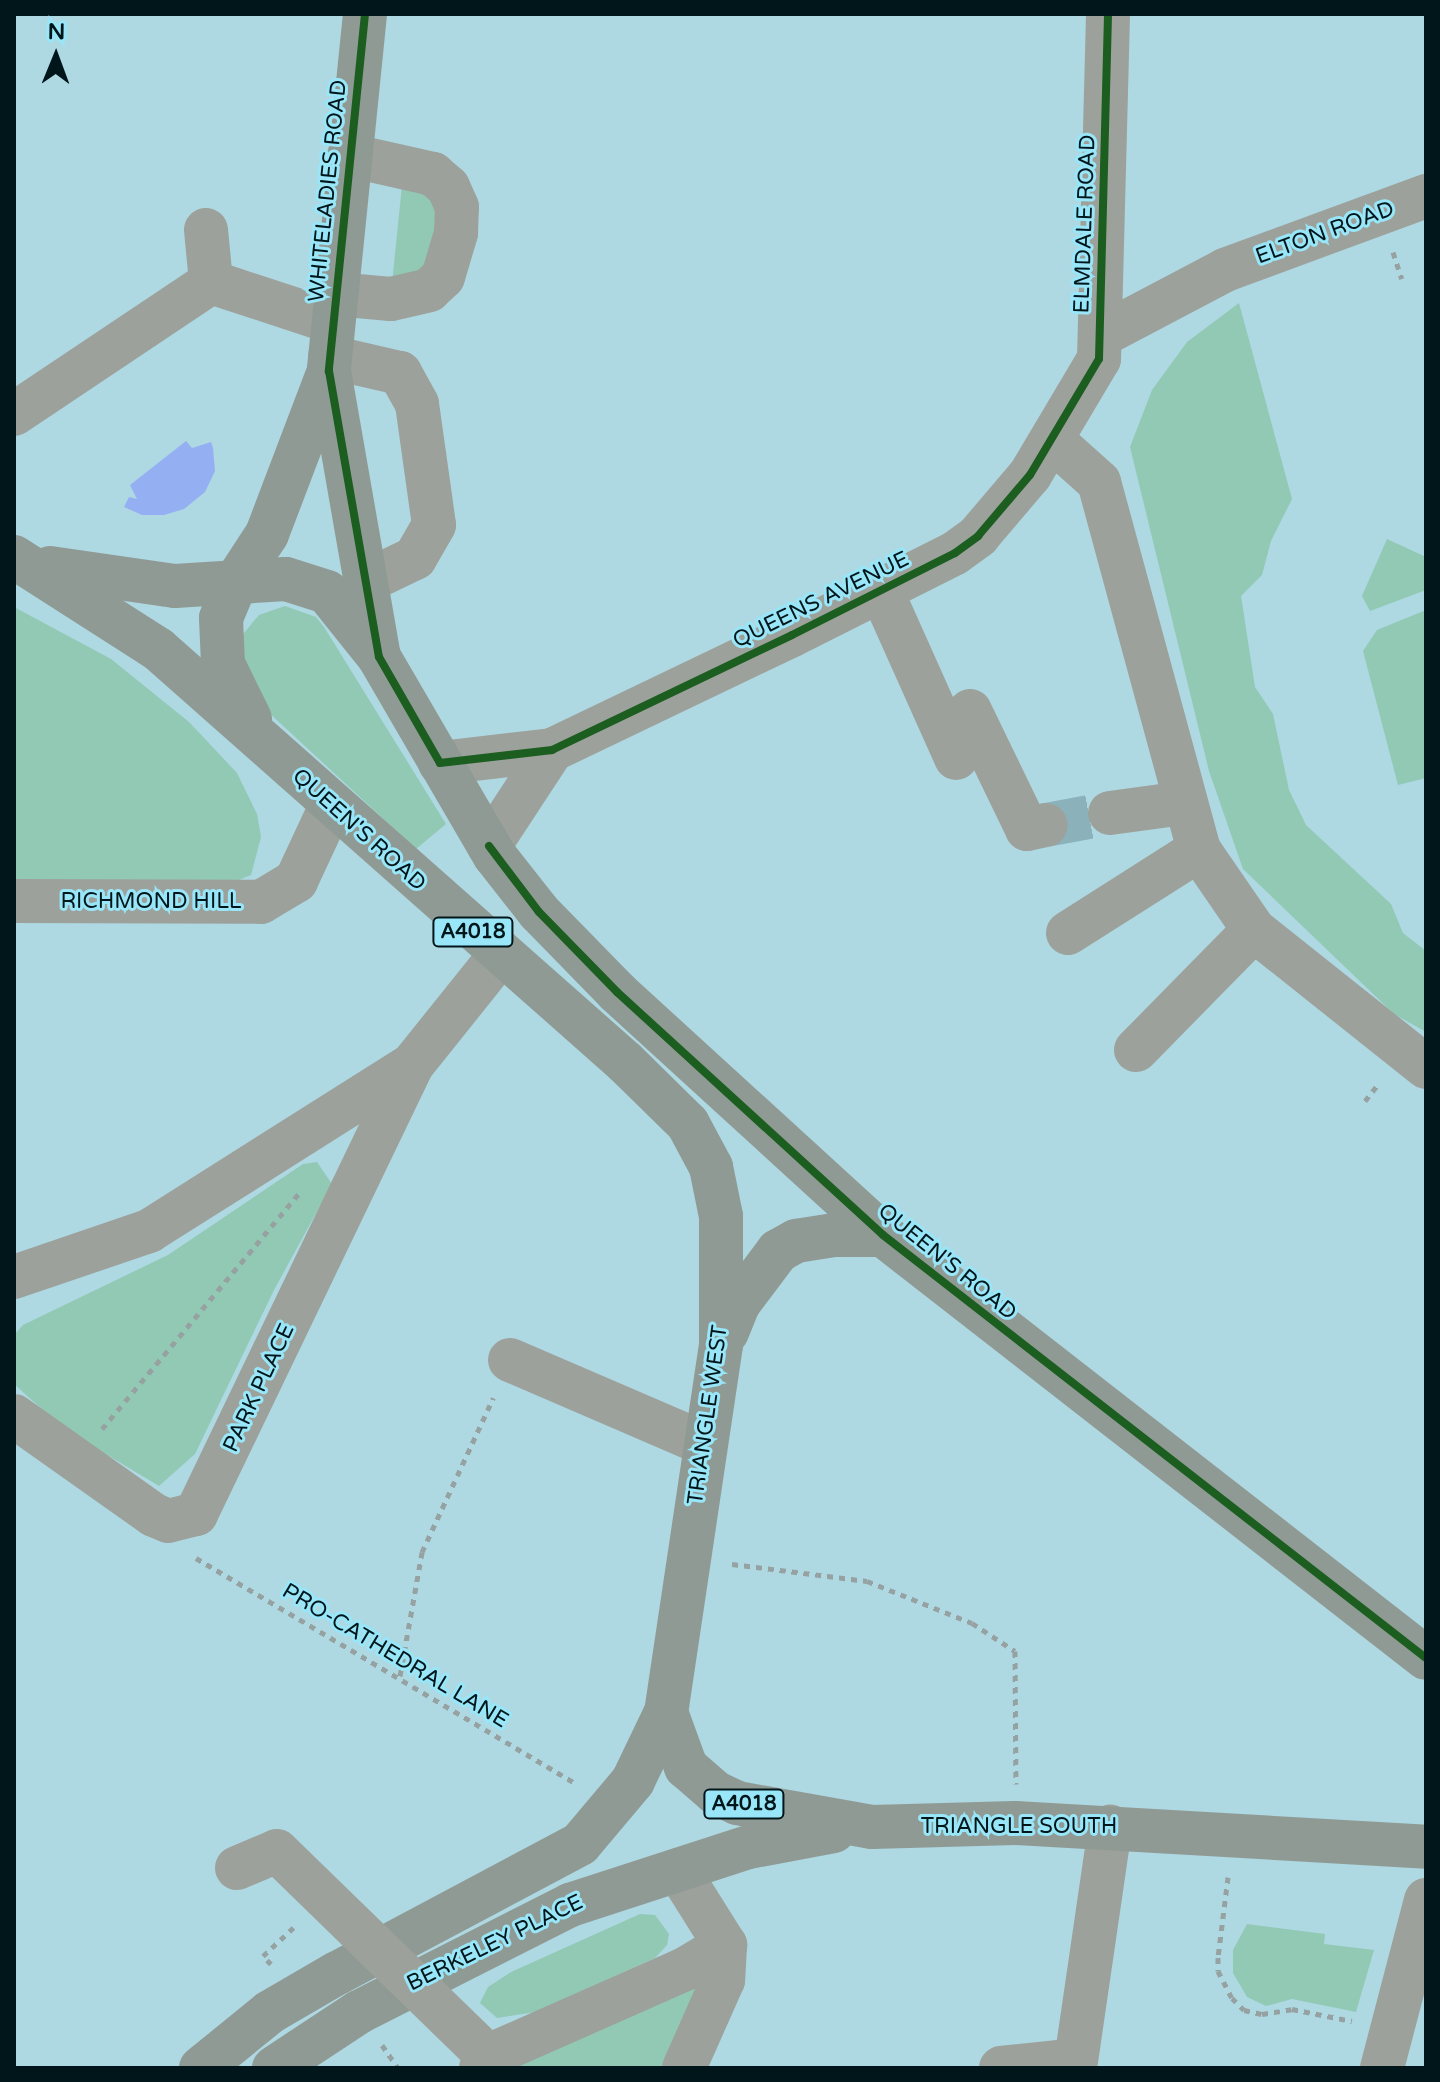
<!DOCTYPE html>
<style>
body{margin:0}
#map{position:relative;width:1440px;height:2082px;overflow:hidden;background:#aed8e2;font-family:"Varela Round",sans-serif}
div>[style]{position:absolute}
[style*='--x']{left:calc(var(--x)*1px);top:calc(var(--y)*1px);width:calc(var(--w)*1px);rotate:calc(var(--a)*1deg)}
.green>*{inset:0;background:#92c9b5}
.water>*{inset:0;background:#95aff3}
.minor-tunnel>*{height:44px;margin-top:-22px;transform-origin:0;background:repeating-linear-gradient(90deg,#8bb1ba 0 44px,transparent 0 66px)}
.path>*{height:5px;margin-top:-2.5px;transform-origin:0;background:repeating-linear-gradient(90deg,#96a2a1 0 6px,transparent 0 12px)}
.minor>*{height:44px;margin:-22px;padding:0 22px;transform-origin:22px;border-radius:22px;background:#9da19b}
.major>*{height:44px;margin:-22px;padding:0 22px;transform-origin:22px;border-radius:22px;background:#909a94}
.minor-bridge>*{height:44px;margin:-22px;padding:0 22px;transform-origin:22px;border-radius:22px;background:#9da19b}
.cycleway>*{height:8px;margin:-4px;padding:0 4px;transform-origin:4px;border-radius:4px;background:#1b5e20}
span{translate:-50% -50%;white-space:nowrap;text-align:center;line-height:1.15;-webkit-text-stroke:6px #98e6f8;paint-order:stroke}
.shield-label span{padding:2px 6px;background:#98e6f8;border:2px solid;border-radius:6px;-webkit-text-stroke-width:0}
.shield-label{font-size:20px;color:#00161b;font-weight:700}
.street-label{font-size:22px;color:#00161b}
.frame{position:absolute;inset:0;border:16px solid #00161b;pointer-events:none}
.north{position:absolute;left:16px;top:16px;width:80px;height:80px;-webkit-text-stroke:6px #98e6f8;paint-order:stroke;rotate:1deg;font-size:22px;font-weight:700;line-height:32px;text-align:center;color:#00161b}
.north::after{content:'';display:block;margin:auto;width:28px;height:36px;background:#00161b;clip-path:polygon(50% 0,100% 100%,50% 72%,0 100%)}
</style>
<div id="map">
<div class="green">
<i style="clip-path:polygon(403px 176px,441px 204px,433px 273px,391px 293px)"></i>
<i style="clip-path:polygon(1239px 303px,1292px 499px,1271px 541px,1262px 575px,1241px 596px,1255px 687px,1273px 714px,1289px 790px,1306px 825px,1391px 904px,1403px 933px,1426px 951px,1426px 1032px,1394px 1014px,1243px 869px,1209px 771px,1130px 447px,1152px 390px,1187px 342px)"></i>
<i style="clip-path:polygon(1387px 539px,1426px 557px,1426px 590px,1370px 611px,1362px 596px)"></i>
<i style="clip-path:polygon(285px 606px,316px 617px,324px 627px,446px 824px,416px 849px,266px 710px,240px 648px,244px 633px,259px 615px)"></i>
<i style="clip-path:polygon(14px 607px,111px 659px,189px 722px,237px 773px,257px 814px,261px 837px,251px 875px,226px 885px,14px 886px)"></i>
<i style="clip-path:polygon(1426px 610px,1426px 778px,1398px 785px,1363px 651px,1377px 630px)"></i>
<i style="clip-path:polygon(317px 1162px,332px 1184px,274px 1290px,195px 1454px,159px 1486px,64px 1429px,14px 1384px,14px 1335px,23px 1325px,168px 1255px,303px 1164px)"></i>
<i style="clip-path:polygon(640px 1914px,655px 1915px,669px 1934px,667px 1945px,655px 1958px,536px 2012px,497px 2018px,480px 2003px,488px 1987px,511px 1972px)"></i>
<i style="clip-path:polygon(1247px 1924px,1325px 1934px,1324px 1944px,1374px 1950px,1356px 2012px,1292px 1999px,1266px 2006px,1247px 1997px,1233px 1973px,1233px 1950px)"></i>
<i style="clip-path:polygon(705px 1982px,668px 2068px,502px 2068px)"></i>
</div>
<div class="water">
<i style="clip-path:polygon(186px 441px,192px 448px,211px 442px,213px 448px,215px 471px,205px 492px,184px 509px,164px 515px,142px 515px,124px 507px,129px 497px,137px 499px,130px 485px)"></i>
</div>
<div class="minor-tunnel">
<i style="--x:1046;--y:825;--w:65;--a:-10.6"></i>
</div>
<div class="path">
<i style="--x:1393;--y:252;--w:28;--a:72"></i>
<i style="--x:1365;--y:1101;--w:23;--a:-52"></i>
<i style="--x:102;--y:1429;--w:310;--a:-50.1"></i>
<i style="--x:196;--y:1558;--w:442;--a:30.7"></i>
<i style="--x:732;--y:1564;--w:136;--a:7.2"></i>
<i style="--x:867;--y:1581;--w:113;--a:21.8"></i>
<i style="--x:972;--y:1623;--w:51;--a:33.1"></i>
<i style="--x:1015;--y:1651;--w:133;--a:89.6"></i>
<i style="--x:400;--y:1676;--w:126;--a:-79.9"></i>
<i style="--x:422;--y:1552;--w:170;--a:-65.2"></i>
<i style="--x:1228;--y:1877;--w:81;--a:97.1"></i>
<i style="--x:1218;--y:1957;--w:14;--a:90"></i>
<i style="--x:1218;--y:1971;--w:30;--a:63"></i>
<i style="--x:1232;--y:1998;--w:17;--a:45"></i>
<i style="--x:1244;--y:2010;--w:18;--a:13"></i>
<i style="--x:1262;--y:2014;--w:30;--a:-9"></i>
<i style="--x:1292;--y:2009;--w:61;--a:11.3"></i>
<i style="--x:271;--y:1964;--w:11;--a:-135"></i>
<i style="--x:263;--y:1956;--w:42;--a:-43.1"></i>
<i style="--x:382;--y:2045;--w:28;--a:55"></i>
</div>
<div class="minor">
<i style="--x:206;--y:230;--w:52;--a:84.5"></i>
<i style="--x:335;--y:294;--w:56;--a:5.1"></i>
<i style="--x:391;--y:299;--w:39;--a:-13"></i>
<i style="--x:429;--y:290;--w:19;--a:-43"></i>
<i style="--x:443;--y:277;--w:46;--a:-73.5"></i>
<i style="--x:456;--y:233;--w:26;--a:-88"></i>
<i style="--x:457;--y:207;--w:22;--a:-114"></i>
<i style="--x:448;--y:187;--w:20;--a:-139"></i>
<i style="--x:433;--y:174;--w:86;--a:-167.3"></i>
<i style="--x:1100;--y:336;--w:141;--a:-27.8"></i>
<i style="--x:1225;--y:270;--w:214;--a:-20.2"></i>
<i style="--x:330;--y:357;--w:72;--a:12.9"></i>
<i style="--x:400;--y:373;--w:35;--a:61"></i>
<i style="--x:417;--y:404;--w:122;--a:82"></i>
<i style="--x:434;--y:525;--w:38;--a:120"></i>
<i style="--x:415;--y:558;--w:53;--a:154.4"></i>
<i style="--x:14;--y:414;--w:237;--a:-33.8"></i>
<i style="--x:211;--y:282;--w:128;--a:18.2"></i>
<i style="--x:1052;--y:440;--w:63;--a:41.8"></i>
<i style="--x:1099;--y:482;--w:381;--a:74.8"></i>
<i style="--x:1199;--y:850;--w:97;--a:55.5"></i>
<i style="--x:1254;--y:930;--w:220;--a:38.5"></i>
<i style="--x:881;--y:590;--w:184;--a:65.9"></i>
<i style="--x:970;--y:711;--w:131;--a:64.2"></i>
<i style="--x:1027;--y:829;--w:19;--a:-12"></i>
<i style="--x:440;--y:763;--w:113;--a:-6.6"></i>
<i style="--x:552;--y:750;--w:266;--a:-25.6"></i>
<i style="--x:792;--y:635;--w:182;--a:-26.7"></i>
<i style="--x:955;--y:553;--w:29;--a:-36"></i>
<i style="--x:978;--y:536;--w:80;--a:-49.6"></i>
<i style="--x:1030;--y:475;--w:135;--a:-59.3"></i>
<i style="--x:1099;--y:359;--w:345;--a:-88.5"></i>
<i style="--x:1110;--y:813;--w:74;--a:-7.8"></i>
<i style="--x:489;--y:846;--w:115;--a:-56.7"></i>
<i style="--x:14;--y:901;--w:247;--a:0.2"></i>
<i style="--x:261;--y:902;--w:41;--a:-31"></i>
<i style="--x:296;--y:881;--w:83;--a:-65"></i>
<i style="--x:1068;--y:933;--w:155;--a:-32.4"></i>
<i style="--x:1136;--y:1050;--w:168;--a:-45.5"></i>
<i style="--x:14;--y:1277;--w:143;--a:-18.8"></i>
<i style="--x:149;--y:1231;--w:311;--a:-32.3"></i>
<i style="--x:510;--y:1360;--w:210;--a:23.3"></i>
<i style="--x:14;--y:1416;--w:171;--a:35.3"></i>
<i style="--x:154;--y:1515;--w:15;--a:23"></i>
<i style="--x:168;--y:1521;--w:29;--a:-14"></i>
<i style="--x:196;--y:1514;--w:498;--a:-64.3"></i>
<i style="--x:412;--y:1065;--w:141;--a:-51.3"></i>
<i style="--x:237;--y:1868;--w:43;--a:-23"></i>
<i style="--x:678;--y:1870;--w:89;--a:57.9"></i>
<i style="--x:725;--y:1945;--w:35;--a:93"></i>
<i style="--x:723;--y:1980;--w:96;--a:113.9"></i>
<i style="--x:481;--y:2068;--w:14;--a:-60"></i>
<i style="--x:488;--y:2056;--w:215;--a:-23.8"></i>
<i style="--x:685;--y:1969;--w:47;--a:-31"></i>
<i style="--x:1001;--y:2068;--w:75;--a:-6.1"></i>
<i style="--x:1075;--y:2068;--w:244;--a:-81.7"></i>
<i style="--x:1382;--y:2068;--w:174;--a:-75.3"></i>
</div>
<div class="major">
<i style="--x:365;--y:14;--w:359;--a:95.8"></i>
<i style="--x:329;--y:371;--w:286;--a:80.1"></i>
<i style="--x:14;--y:557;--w:171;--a:32.6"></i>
<i style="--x:158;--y:649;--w:623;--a:41.49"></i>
<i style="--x:625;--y:1062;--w:88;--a:44.5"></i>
<i style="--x:688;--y:1124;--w:49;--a:61.9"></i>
<i style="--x:711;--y:1167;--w:50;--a:78.5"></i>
<i style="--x:721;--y:1216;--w:129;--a:90"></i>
<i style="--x:721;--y:1345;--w:371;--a:98.5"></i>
<i style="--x:666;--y:1712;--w:76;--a:115.6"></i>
<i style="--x:633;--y:1781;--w:82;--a:130.1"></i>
<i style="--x:580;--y:1844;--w:275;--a:152"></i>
<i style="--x:337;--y:1973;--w:78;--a:149.8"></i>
<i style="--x:270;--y:2012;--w:89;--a:140.9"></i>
<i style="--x:50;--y:568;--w:126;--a:8.2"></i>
<i style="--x:175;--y:586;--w:111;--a:-3.6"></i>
<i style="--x:286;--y:579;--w:43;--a:17.6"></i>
<i style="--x:327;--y:592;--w:83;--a:51.3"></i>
<i style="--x:379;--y:657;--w:230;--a:59.8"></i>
<i style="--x:495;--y:856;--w:71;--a:51.8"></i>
<i style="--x:539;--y:912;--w:112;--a:45.7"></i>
<i style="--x:617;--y:992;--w:360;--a:42.4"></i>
<i style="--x:883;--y:1235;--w:688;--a:37.92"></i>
<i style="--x:250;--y:719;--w:61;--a:-116.1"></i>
<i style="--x:223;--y:664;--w:46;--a:-92.5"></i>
<i style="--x:221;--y:618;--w:41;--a:-67.2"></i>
<i style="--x:237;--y:580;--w:55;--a:-56.9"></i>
<i style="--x:267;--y:534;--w:172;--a:-69.2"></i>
<i style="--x:727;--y:1332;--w:31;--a:-68"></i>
<i style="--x:739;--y:1303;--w:65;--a:-53.1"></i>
<i style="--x:778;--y:1251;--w:21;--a:-29"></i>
<i style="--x:796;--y:1241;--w:37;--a:-9"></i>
<i style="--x:833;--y:1235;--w:50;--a:0"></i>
<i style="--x:666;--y:1712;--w:59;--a:70"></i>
<i style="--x:686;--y:1767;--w:40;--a:41"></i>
<i style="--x:716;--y:1793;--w:23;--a:25"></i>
<i style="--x:737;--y:1803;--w:137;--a:10.1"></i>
<i style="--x:872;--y:1827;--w:143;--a:-1.6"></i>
<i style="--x:1015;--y:1823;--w:412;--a:3.3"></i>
<i style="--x:274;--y:2068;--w:102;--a:-33.4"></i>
<i style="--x:359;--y:2012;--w:237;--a:-26.9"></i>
<i style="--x:570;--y:1905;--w:188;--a:-18"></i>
<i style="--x:749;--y:1847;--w:86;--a:-10.7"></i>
</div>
<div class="minor-bridge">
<i style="--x:277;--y:1851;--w:294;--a:44.2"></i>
</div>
<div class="cycleway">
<i style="--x:365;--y:14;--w:359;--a:95.8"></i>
<i style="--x:329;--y:371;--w:290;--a:80.1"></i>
<i style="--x:379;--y:657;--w:122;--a:60.1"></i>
<i style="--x:440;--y:763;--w:113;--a:-6.6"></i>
<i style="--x:552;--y:750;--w:266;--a:-25.6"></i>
<i style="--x:792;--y:635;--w:182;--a:-26.7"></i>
<i style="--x:955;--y:553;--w:29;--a:-36"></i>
<i style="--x:978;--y:536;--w:80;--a:-49.6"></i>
<i style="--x:1030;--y:475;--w:135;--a:-59.3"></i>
<i style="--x:1099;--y:359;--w:345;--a:-88.5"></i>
<i style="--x:489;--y:846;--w:83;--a:52.9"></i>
<i style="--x:539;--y:912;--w:112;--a:45.7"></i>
<i style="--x:617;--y:992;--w:360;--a:42.4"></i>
<i style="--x:883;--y:1235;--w:688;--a:37.92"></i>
</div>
<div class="shield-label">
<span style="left:473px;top:932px">A4018</span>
<span style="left:744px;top:1804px">A4018</span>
</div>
<div class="street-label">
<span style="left:328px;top:191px;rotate:-84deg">WHITELADIES ROAD</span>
<span style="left:1085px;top:224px;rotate:-88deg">ELMDALE ROAD</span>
<span style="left:1325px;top:233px;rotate:-20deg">ELTON ROAD</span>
<span style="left:821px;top:600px;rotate:-26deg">QUEENS AVENUE</span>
<span style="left:359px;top:830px;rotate:42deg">QUEEN'S ROAD</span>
<span style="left:151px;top:902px">RICHMOND HILL</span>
<span style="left:947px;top:1262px;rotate:39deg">QUEEN'S ROAD</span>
<span style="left:259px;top:1388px;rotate:-65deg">PARK PLACE</span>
<span style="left:708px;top:1415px;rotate:-82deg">TRIANGLE WEST</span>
<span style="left:395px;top:1656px;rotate:31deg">PRO-CATHEDRAL LANE</span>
<span style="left:1019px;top:1827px">TRIANGLE SOUTH</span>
<span style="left:495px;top:1943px;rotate:-26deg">BERKELEY PLACE</span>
</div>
<div class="frame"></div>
<div class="north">N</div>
</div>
